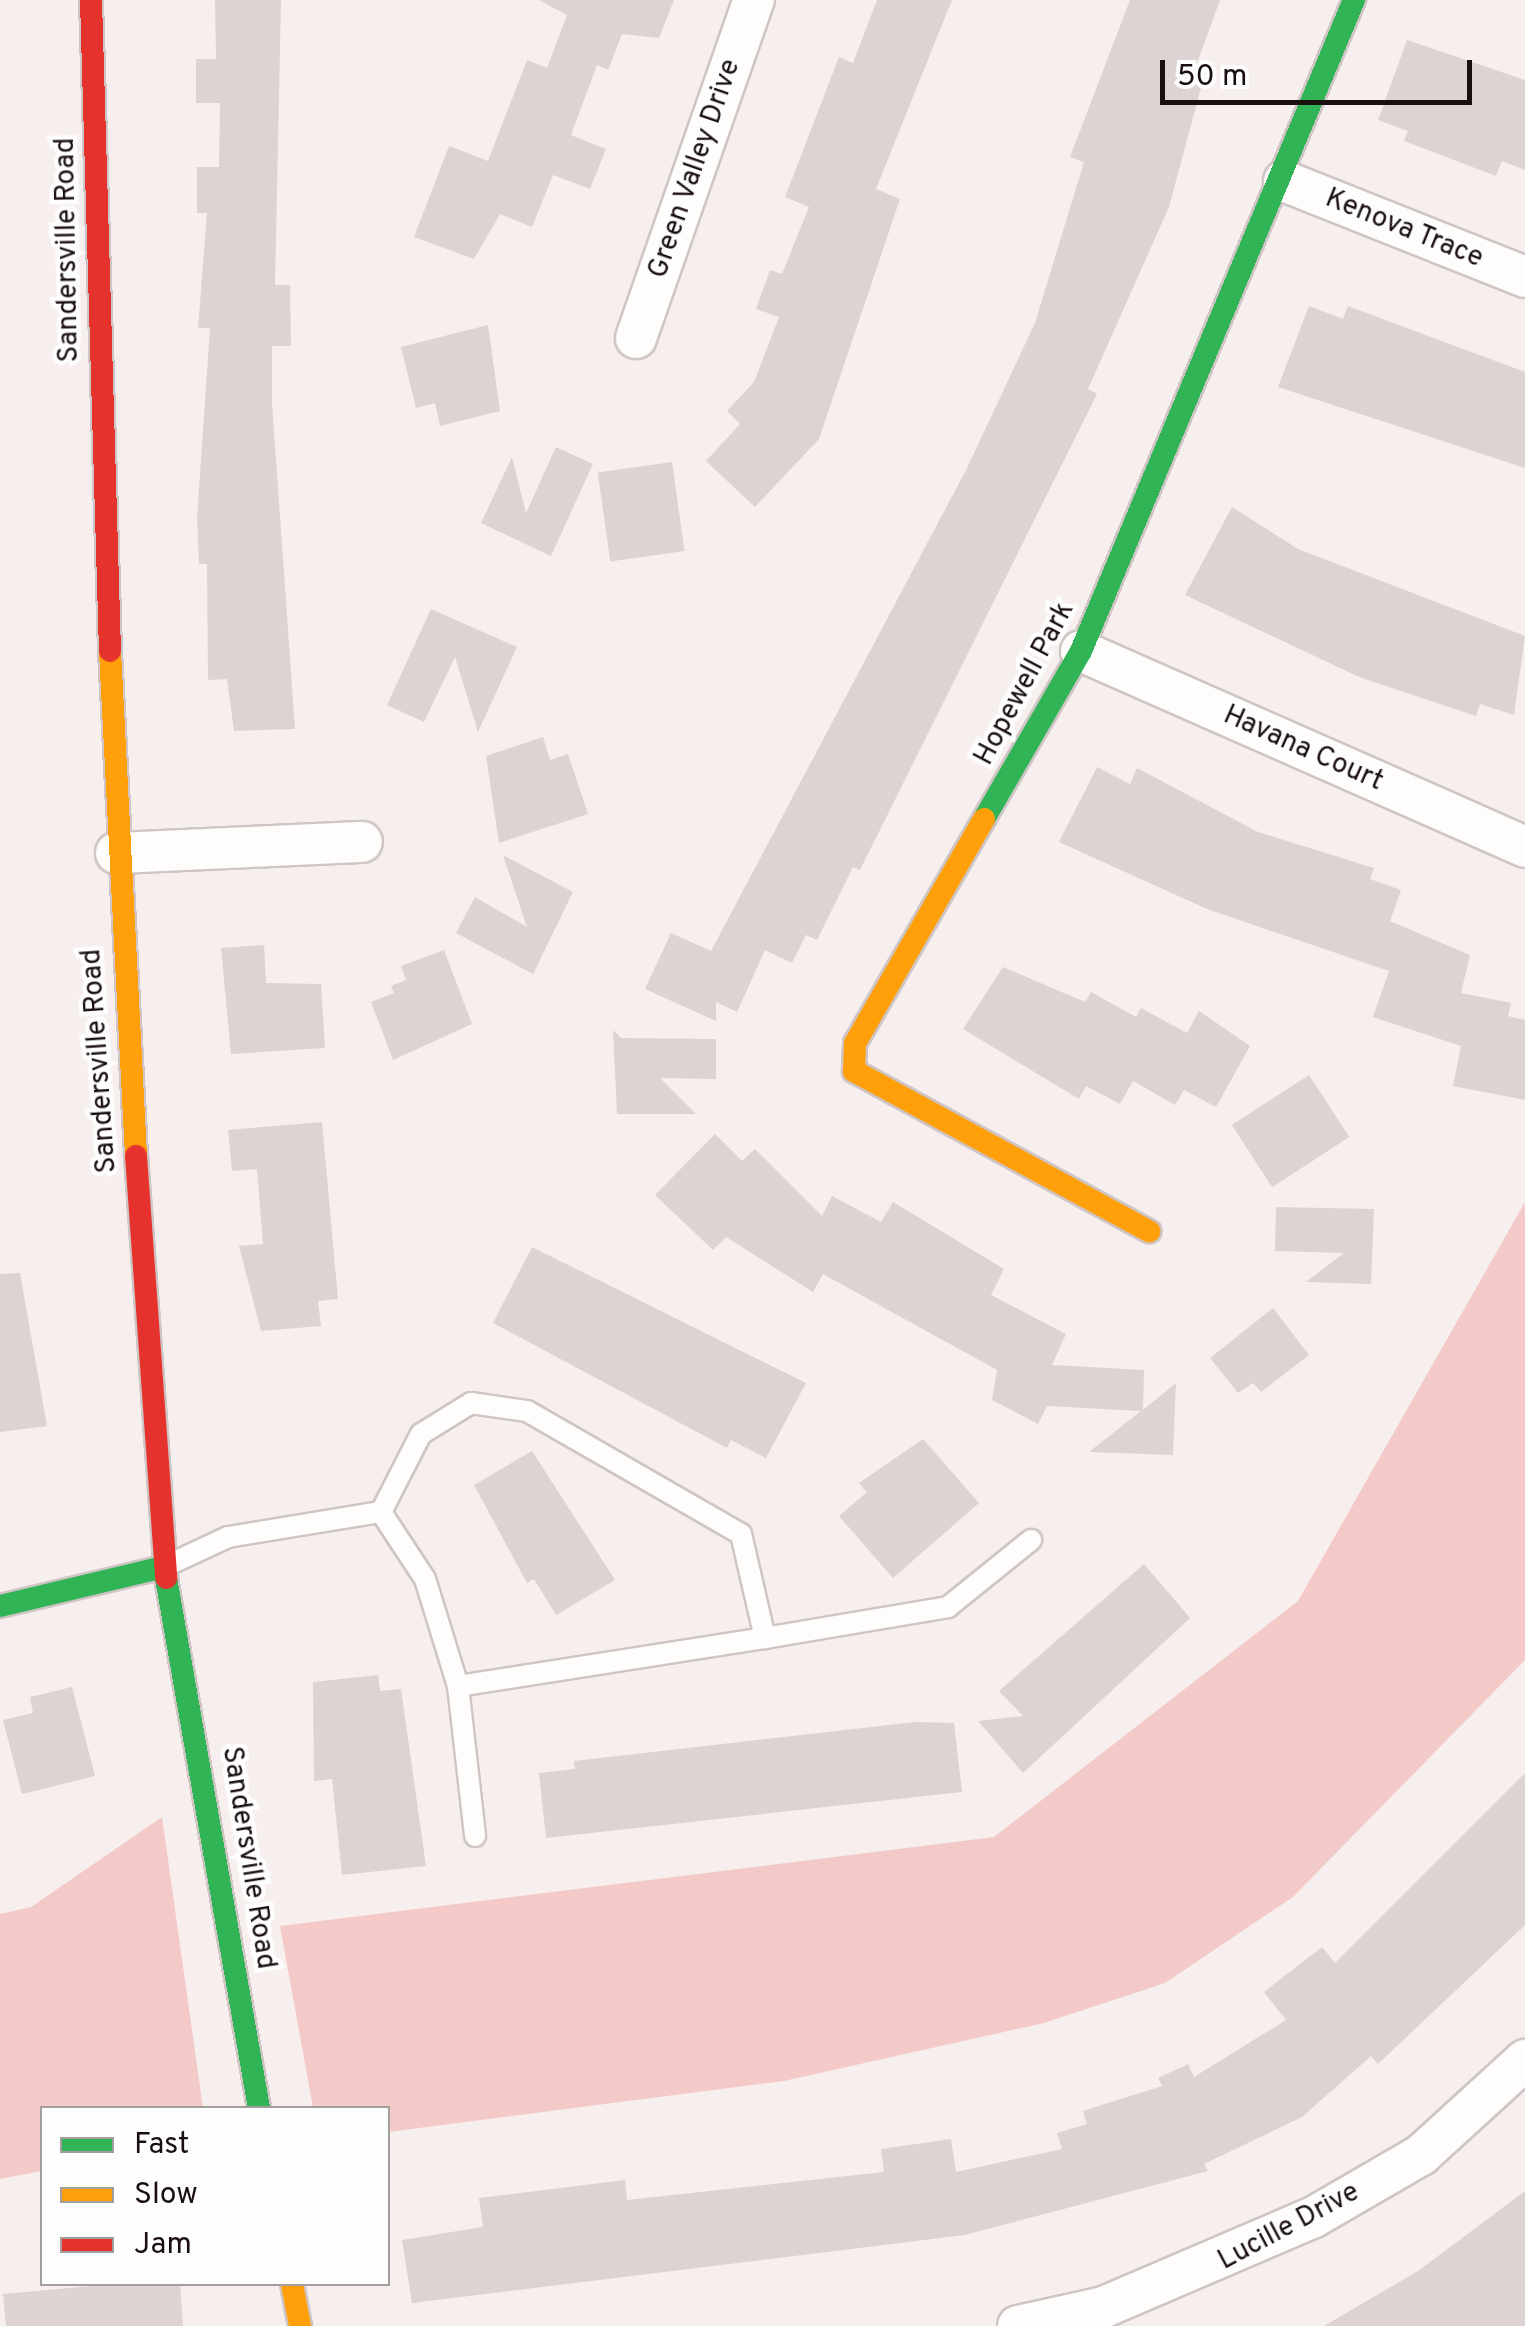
<!DOCTYPE html>
<style>
body{margin:0}
#map{position:relative;width:1525px;height:2326px;overflow:hidden;background:#f6efee;font-family:Overpass,sans-serif}
div>[style]{position:absolute}
[style*='--x']{left:calc(var(--x)*1px);top:calc(var(--y)*1px);width:calc(var(--w)*1px);rotate:calc(var(--a)*1deg)}
.forest>*{inset:0;background:#f4cac9}
.building>*{inset:0;background:#ddd3d2;transform-origin:0 0}
.roads{filter:drop-shadow(2px 0 #cec5c4) drop-shadow(-2px 0 #cec5c4) drop-shadow(0 2px #cec5c4) drop-shadow(0 -2px #cec5c4)}
.lane>*{height:20px;margin:-10px;padding:0 10px;transform-origin:10px;border-radius:10px;background:#fefdfc}
.street>*{height:40px;margin:-20px;padding:0 20px;transform-origin:20px;border-radius:20px;background:#fefdfc}
.fast>*{height:22px;margin:-11px;padding:0 11px;transform-origin:11px;border-radius:11px;background:#30b455}
.slow>*{height:22px;margin:-11px;padding:0 11px;transform-origin:11px;border-radius:11px;background:#ff9f0a}
.jam>*{height:22px;margin:-11px;padding:0 11px;transform-origin:11px;border-radius:11px;background:#e5322d}
span{translate:-50% -50%;white-space:nowrap;text-align:center;line-height:1.15;-webkit-text-stroke:9px #fdfdfd;paint-order:stroke}
.street-label{font-size:28px;color:#1a0f0f}
.legend{position:absolute;left:40px;top:2106px;width:350px;height:180px;box-sizing:border-box;background:#fdfdfd;border:2px solid #a29e9e;margin:0;padding:12px 18px;list-style:none;font-size:30px;color:#1a0f0f}
.legend li{display:flex;align-items:center;gap:20px;height:50px}
.legend b{width:50px;border:2px solid #a29e9e}
.scale{position:absolute;left:1160px;top:60px;width:312px;height:45px;box-sizing:border-box;border:5px solid #1a0f0f;border-top:0;padding-left:12px;font-size:30px;line-height:35px;white-space:nowrap;color:#1a0f0f;-webkit-text-stroke:8px #fdfdfd;paint-order:stroke}
</style>
<div id="map">
<div class="forest">
<i style="clip-path:polygon(1525px 1202px,1525px 1660px,1293px 1897px,1165px 1983px,1044px 2023px,784px 2081px,388px 2132px,388px 2108px,313px 2108px,280px 1926px,994px 1837px,1298px 1601px)"></i>
<i style="clip-path:polygon(162px 1817px,203px 2108px,42px 2108px,42px 2171px,0 2179px,0 1914px,31px 1907px)"></i>
</div>
<div class="building">
<i style="clip-path:polygon(215px 0,281px 0,275px 285px,290px 285px,291px 346px,272px 346px,272px 403px,295px 729px,234px 731px,227px 679px,208px 680px,207px 564px,199px 564px,197px 518px,210px 328px,198px 328px,207px 213px,197px 213px,197px 167px,219px 167px,220px 103px,196px 103px,196px 59px,216px 59px)"></i>
<i style="clip-path:polygon(539px 0,674px 0,659px 38px,622px 34px,608px 70px,597px 65px,571px 135px,606px 149px,590px 189px,553px 175px,532px 227px,500px 214px,474px 259px,414px 237px,449px 146px,488px 161px,527px 60px,547px 68px,567px 15px)"></i>
<i style="clip-path:polygon(877px 0,952px 0,876px 189px,900px 199px,819px 439px,755px 507px,706px 461px,740px 424px,727px 411px,754px 382px,779px 317px,756px 309px,770px 270px,782px 274px,809px 207px,785px 197px,839px 57px,853px 63px)"></i>
<i style="clip-path:polygon(1130px 0,1220px 0,1195px 69px,1205px 73px,1169px 207px,1088px 389px,1097px 394px,860px 870px,853px 867px,817px 940px,806px 935px,792px 963px,765px 950px,737px 1012px,716px 1002px,716px 1021px,645px 989px,671px 933px,711px 951px,966px 470px,1035px 323px,1084px 162px,1070px 157px)"></i>
<i style="clip-path:polygon(1407px 40px,1525px 80px,1525px 170px,1502px 161px,1496px 176px,1404px 141px,1408px 131px,1378px 120px)"></i>
<i style="clip-path:polygon(1309px 306px,1343px 319px,1348px 306px,1525px 372px,1525px 468px,1278px 387px)"></i>
<i style="clip-path:polygon(488px 325px,500px 411px,440px 426px,435px 403px,416px 408px,401px 347px)"></i>
<i style="clip-path:polygon(556px 447px,593px 464px,551px 556px,481px 523px,512px 457px,526px 513px)"></i>
<i style="left:672px;top:462px;width:90px;height:75px;rotate:82deg"></i>
<i style="clip-path:polygon(1232px 507px,1298px 549px,1525px 636px,1514px 715px,1480px 704px,1476px 716px,1359px 677px,1185px 595px)"></i>
<i style="clip-path:polygon(431px 609px,517px 647px,478px 732px,455px 657px,424px 722px,387px 705px)"></i>
<i style="clip-path:polygon(543px 737px,550px 760px,568px 754px,588px 814px,499px 843px,486px 756px)"></i>
<i style="clip-path:polygon(1097px 767px,1130px 784px,1137px 768px,1258px 832px,1374px 868px,1370px 879px,1401px 890px,1390px 921px,1470px 955px,1461px 993px,1511px 1003px,1508px 1016px,1525px 1020px,1525px 1100px,1453px 1086px,1461px 1046px,1373px 1017px,1389px 971px,1207px 909px,1059px 842px)"></i>
<i style="clip-path:polygon(503px 855px,573px 892px,533px 974px,456px 933px,475px 897px,527px 927px)"></i>
<i style="clip-path:polygon(264px 945px,266px 983px,321px 984px,325px 1048px,231px 1054px,221px 948px)"></i>
<i style="clip-path:polygon(444px 950px,472px 1024px,393px 1060px,371px 1002px,394px 993px,391px 986px,406px 980px,401px 966px)"></i>
<i style="clip-path:polygon(1003px 967px,1085px 1002px,1091px 992px,1136px 1017px,1141px 1008px,1187px 1033px,1199px 1011px,1250px 1046px,1216px 1107px,1184px 1090px,1175px 1105px,1133px 1081px,1120px 1104px,1086px 1086px,1079px 1099px,963px 1029px)"></i>
<i style="clip-path:polygon(613px 1030px,621px 1038px,716px 1039px,716px 1079px,660px 1078px,696px 1114px,617px 1114px)"></i>
<i style="left:1309px;top:1075px;width:74px;height:92px;rotate:57deg"></i>
<i style="clip-path:polygon(322px 1122px,338px 1299px,318px 1301px,321px 1326px,261px 1331px,239px 1246px,263px 1244px,257px 1169px,232px 1171px,228px 1130px)"></i>
<i style="clip-path:polygon(715px 1134px,742px 1161px,755px 1149px,822px 1216px,832px 1196px,881px 1222px,893px 1202px,1004px 1269px,991px 1295px,1066px 1334px,1052px 1365px,1144px 1370px,1143px 1410px,1176px 1383px,1173px 1455px,1089px 1452px,1141px 1411px,1047px 1406px,1038px 1424px,992px 1400px,997px 1370px,823px 1274px,813px 1292px,726px 1237px,713px 1250px,655px 1195px)"></i>
<i style="clip-path:polygon(1276px 1207px,1374px 1209px,1371px 1284px,1306px 1282px,1344px 1253px,1275px 1251px)"></i>
<i style="clip-path:polygon(532px 1247px,806px 1383px,766px 1458px,731px 1440px,727px 1448px,493px 1323px)"></i>
<i style="clip-path:polygon(20px 1273px,47px 1426px,0 1432px,0 1274px)"></i>
<i style="clip-path:polygon(1273px 1308px,1309px 1355px,1261px 1392px,1253px 1383px,1238px 1393px,1210px 1358px)"></i>
<i style="clip-path:polygon(923px 1439px,979px 1503px,893px 1578px,839px 1516px,867px 1492px,859px 1483px)"></i>
<i style="clip-path:polygon(532px 1451px,615px 1580px,556px 1615px,534px 1579px,527px 1583px,474px 1485px)"></i>
<i style="clip-path:polygon(1144px 1564px,1190px 1618px,1023px 1773px,978px 1721px,1023px 1716px,999px 1691px)"></i>
<i style="clip-path:polygon(378px 1675px,380px 1691px,401px 1689px,426px 1866px,342px 1875px,332px 1779px,314px 1781px,313px 1682px)"></i>
<i style="clip-path:polygon(72px 1687px,95px 1776px,22px 1794px,3px 1720px,33px 1713px,30px 1697px)"></i>
<i style="clip-path:polygon(915px 1722px,954px 1723px,962px 1792px,546px 1838px,539px 1773px,575px 1769px,574px 1761px)"></i>
<i style="clip-path:polygon(1525px 1773px,1525px 1925px,1378px 2064px,1371px 2056px,1302px 2117px,1204px 2164px,1208px 2171px,965px 2235px,412px 2303px,402px 2240px,483px 2227px,479px 2198px,625px 2180px,627px 2200px,884px 2172px,881px 2149px,951px 2139px,956px 2172px,1062px 2149px,1057px 2133px,1087px 2124px,1083px 2111px,1162px 2086px,1158px 2078px,1188px 2064px,1194px 2077px,1286px 2020px,1264px 1992px,1322px 1947px,1335px 1963px)"></i>
<i style="clip-path:polygon(1525px 2191px,1525px 2326px,1324px 2326px,1418px 2271px)"></i>
<i style="clip-path:polygon(113px 2284px,180px 2284px,183px 2326px,6px 2326px,3px 2294px)"></i>
</div>
<div class="roads">
<div class="lane">
<i style="--x:166;--y:1566;--w:68;--a:-25.1"></i>
<i style="--x:228;--y:1537;--w:155;--a:-9.3"></i>
<i style="--x:381;--y:1512;--w:88;--a:-62.9"></i>
<i style="--x:421;--y:1434;--w:59;--a:-31.8"></i>
<i style="--x:471;--y:1403;--w:57;--a:8.1"></i>
<i style="--x:527;--y:1411;--w:247;--a:29.9"></i>
<i style="--x:741;--y:1534;--w:107;--a:77"></i>
<i style="--x:765;--y:1638;--w:311;--a:171.1"></i>
<i style="--x:458;--y:1686;--w:112;--a:-107.1"></i>
<i style="--x:425;--y:1579;--w:80;--a:-123.3"></i>
<i style="--x:765;--y:1638;--w:186;--a:-9.6"></i>
<i style="--x:948;--y:1607;--w:107;--a:-38.9"></i>
<i style="--x:458;--y:1686;--w:151;--a:83.5"></i>
</div>
<div class="street">
<i style="--x:1284;--y:181;--w:259;--a:21.7"></i>
<i style="--x:636;--y:338;--w:358;--a:-70.8"></i>
<i style="--x:1081;--y:651;--w:485;--a:23.8"></i>
<i style="--x:116;--y:853;--w:246;--a:-2.6"></i>
<i style="--x:1018;--y:2326;--w:88;--a:-12.5"></i>
<i style="--x:1104;--y:2307;--w:228;--a:-23.2"></i>
<i style="--x:1314;--y:2217;--w:124;--a:-30.1"></i>
<i style="--x:1421;--y:2155;--w:141;--a:-42.4"></i>
</div>
<div class="fast">
<i style="--x:984;--y:819;--w:194;--a:-60"></i>
<i style="--x:1081;--y:651;--w:706;--a:-67.25"></i>
<i style="--x:166;--y:1578;--w:538;--a:80.05"></i>
<i style="--x:0;--y:1606;--w:169;--a:-13.4"></i>
</div>
<div class="slow">
<i style="--x:110;--y:651;--w:506;--a:87.05"></i>
<i style="--x:984;--y:819;--w:258;--a:119.9"></i>
<i style="--x:855;--y:1043;--w:28;--a:92"></i>
<i style="--x:854;--y:1071;--w:336;--a:28.5"></i>
<i style="--x:292;--y:2284;--w:43;--a:79.2"></i>
</div>
<div class="jam">
<i style="--x:91;--y:0;--w:651;--a:88.33"></i>
<i style="--x:136;--y:1156;--w:423;--a:85.9"></i>
</div>
</div>
<div class="street-label">
<span style="left:695px;top:169px;rotate:-71deg">Green Valley Drive</span>
<span style="left:1404px;top:229px;rotate:22deg">Kenova Trace</span>
<span style="left:68px;top:250px;rotate:-91deg">Sandersville Road</span>
<span style="left:1025px;top:684px;rotate:-62deg">Hopewell Park</span>
<span style="left:1303px;top:749px;rotate:24deg">Havana Court</span>
<span style="left:100px;top:1061px;rotate:-94deg">Sandersville Road</span>
<span style="left:248px;top:1858px;rotate:81deg">Sandersville Road</span>
<span style="left:1289px;top:2227px;rotate:-28deg">Lucille Drive</span>
</div>
<ul class="legend">
<li><b style="height:12px;background:#30b455"></b>Fast</li>
<li><b style="height:12px;background:#ff9f0a"></b>Slow</li>
<li><b style="height:12px;background:#e5322d"></b>Jam</li>
</ul>
<div class="scale">50 m</div>
</div>
